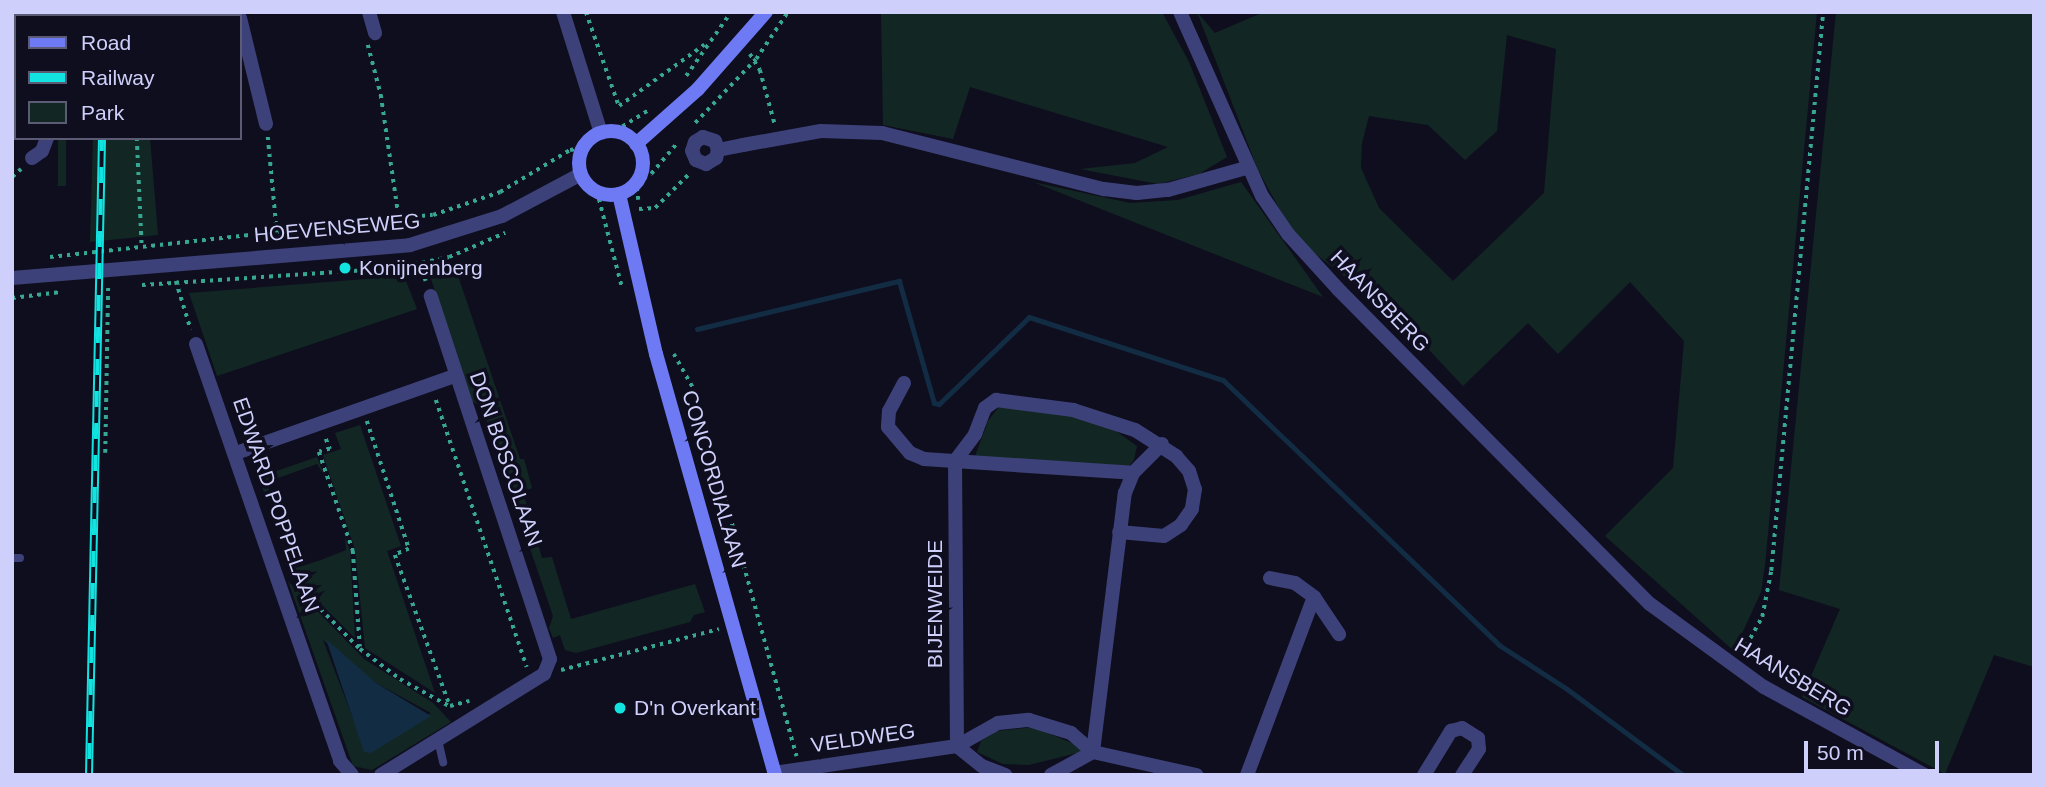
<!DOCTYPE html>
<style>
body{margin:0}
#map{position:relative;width:2046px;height:787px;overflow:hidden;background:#0f0e1e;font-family:Helvetica,sans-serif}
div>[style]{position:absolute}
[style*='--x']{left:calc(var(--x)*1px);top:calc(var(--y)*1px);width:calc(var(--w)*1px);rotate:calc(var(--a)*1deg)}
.green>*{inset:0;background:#122724;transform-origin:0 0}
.water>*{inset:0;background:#122c43}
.stream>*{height:5px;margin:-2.5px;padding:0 2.5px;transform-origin:2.5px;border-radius:2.5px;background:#122c43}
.path>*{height:3.5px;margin-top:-1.75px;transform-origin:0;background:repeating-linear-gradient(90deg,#37a793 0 3.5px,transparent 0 8.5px)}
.service>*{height:8px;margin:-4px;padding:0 4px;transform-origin:4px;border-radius:4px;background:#3d4179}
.minor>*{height:14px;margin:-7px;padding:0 7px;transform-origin:7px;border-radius:7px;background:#3d4179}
.tertiary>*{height:14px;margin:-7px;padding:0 7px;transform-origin:7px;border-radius:7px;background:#3d4179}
.secondary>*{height:14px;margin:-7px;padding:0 7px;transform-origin:7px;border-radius:7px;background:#6e7af3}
.secondary>.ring{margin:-7px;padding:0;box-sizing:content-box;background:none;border:14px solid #6e7af3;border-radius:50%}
.rail>*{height:8px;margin-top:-4px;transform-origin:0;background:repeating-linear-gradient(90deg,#0f0e1e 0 16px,#13e3e0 0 32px);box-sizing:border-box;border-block:2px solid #13e3e0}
.dots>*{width:19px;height:19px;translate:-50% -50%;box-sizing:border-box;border:4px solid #0f0e1e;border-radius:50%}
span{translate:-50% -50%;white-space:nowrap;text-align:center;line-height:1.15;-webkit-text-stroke:7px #0f0e1e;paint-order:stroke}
.street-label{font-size:21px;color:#cfcffb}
.poi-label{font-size:21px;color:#cfcffb}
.left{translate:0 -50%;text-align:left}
.frame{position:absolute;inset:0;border:14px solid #cfcffb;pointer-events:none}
.legend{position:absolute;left:14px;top:14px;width:228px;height:126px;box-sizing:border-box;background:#0f0e1e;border:2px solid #5c5b76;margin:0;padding:9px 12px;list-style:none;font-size:21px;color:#cfcffb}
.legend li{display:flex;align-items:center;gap:14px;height:35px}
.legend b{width:35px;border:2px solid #5c5b76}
.scale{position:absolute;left:1804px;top:741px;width:135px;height:32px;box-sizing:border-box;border:4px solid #cfcffb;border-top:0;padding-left:9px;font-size:21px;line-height:24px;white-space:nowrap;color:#cfcffb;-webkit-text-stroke:5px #0f0e1e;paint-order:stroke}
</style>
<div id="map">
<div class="green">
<i style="clip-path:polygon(881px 12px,1162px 12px,1189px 62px,1227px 157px,1199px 174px,1158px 184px,1080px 169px,1135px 163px,1168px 147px,970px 87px,953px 139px,883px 125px)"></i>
<i style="clip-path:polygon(evenodd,1197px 12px,1215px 33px,1264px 12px,1817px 12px,1765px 565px,1761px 592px,1734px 651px,1605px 536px,1673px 468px,1684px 341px,1630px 282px,1558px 354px,1528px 323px,1463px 386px,1401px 320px,1309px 249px,1285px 219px,1258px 170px,1197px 12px,1507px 35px,1556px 49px,1544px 193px,1453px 281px,1379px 208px,1361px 168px,1362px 143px,1369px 116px,1428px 125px,1465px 160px,1497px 131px,1507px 35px)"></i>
<i style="clip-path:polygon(1836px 12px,2034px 12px,2034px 667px,1994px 655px,1945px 774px,1802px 697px,1840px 609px,1779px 590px)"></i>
<i style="left:58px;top:138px;width:8px;height:48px"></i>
<i style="clip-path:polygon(93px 138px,150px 138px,158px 235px,90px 242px)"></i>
<i style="clip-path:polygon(1033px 182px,1130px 203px,1178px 200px,1241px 182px,1323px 297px)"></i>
<i style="clip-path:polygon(454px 264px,520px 459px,524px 459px,532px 488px,523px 492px,542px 558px,552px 557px,571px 619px,695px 584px,705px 612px,694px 615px,690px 622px,576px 653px,565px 650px,560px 635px,553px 638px,549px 628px,553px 616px,482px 407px,472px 401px,428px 270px)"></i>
<i style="clip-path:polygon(404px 276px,417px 309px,217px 376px,189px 293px)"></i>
<i style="clip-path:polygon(1001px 404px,1103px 422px,1137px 446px,1134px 460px,1128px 467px,974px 459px,988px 421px)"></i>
<i style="clip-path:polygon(360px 425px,401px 546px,387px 551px,435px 693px,365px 648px,355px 549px,323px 455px,341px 449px,335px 433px)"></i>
<i style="clip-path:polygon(317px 457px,324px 475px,317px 464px,267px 482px,270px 493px,265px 495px,259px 477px)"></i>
<i style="clip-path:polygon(345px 537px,350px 551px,355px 638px,306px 589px,287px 557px,291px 555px,296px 568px,321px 560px,346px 550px)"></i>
<i style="clip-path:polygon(evenodd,288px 581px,364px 659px,433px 703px,451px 722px,372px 770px,353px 766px,288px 581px,323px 640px,376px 683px,431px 713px,366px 753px,323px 640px)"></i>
<i style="clip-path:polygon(1033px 727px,1089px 750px,1029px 765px,1003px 764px,977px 752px,981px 741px,997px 731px)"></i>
</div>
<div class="water">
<i style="clip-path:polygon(326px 639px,376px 683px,431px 716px,371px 753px,364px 752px)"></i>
</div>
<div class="stream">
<i style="--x:697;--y:329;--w:208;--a:-13.4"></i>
<i style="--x:899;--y:281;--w:127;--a:74"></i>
<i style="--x:934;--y:403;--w:5;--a:11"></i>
<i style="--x:939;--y:404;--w:125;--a:-44"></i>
<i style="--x:1029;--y:317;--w:204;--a:18"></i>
<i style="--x:1223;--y:380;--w:383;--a:43.8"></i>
<i style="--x:1499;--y:645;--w:81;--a:32.9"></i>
<i style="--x:1567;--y:689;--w:144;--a:36.6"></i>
</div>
<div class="path">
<i style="--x:129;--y:12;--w:4;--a:90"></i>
<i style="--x:586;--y:12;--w:100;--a:70.7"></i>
<i style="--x:619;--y:106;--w:105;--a:-35.7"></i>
<i style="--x:368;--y:45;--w:52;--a:75.4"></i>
<i style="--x:381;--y:95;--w:125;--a:81.7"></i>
<i style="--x:750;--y:54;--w:19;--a:58"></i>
<i style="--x:760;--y:70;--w:57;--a:74.7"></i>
<i style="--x:686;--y:76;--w:78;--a:-54.9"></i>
<i style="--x:695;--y:123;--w:88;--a:-46.4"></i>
<i style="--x:756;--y:59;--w:57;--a:-55.8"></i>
<i style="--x:615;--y:131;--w:38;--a:-32"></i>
<i style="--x:268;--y:137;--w:96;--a:84.6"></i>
<i style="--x:137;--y:138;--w:109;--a:87.4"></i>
<i style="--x:12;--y:177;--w:12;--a:-42"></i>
<i style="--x:597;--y:191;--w:99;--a:75.4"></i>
<i style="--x:638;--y:200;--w:17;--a:-97"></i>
<i style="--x:636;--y:183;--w:17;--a:-31"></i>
<i style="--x:651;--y:174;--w:42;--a:-49.8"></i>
<i style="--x:639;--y:209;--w:16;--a:-4"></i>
<i style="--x:655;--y:208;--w:49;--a:-45"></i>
<i style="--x:50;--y:257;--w:385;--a:-6.3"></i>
<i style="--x:433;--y:215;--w:71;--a:-18.9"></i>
<i style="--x:500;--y:192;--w:82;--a:-31"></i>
<i style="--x:570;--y:150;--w:13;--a:-9"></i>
<i style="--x:420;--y:263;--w:19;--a:72"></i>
<i style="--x:176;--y:281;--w:51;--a:73"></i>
<i style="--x:142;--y:285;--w:256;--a:-3.8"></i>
<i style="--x:397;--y:268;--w:53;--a:-11.9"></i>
<i style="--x:449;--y:257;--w:61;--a:-23.2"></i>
<i style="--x:12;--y:298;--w:49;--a:-7"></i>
<i style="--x:674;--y:354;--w:45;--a:60.6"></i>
<i style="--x:696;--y:393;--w:377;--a:74.5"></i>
<i style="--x:436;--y:400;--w:282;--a:71.2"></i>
<i style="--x:367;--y:421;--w:135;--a:71.8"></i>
<i style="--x:409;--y:549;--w:15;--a:157"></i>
<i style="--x:395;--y:555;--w:161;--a:70"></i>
<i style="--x:450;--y:706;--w:20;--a:-15"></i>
<i style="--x:326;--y:439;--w:11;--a:68"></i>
<i style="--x:330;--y:449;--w:11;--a:165"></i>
<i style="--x:319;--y:452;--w:105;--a:71"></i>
<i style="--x:353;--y:551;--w:96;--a:85.8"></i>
<i style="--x:105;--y:453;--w:166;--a:-89"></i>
<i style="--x:297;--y:585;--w:90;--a:45.5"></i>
<i style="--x:360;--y:649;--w:50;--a:36.9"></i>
<i style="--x:400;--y:679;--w:56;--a:28.9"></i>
<i style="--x:1742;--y:653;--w:41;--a:-60.9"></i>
<i style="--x:1762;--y:617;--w:47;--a:-78.9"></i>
<i style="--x:1771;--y:571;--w:561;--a:-84.69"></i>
<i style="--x:561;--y:670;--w:163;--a:-14.5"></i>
</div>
<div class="service">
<i style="--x:12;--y:558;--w:8;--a:0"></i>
<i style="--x:438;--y:740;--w:23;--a:77"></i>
</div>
<div class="minor">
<i style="--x:369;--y:12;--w:22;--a:74"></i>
<i style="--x:563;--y:12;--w:127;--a:72.6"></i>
<i style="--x:1180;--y:12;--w:201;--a:66"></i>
<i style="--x:1262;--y:196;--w:46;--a:55.6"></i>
<i style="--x:1288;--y:234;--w:74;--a:47.7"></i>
<i style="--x:1338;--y:289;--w:443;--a:45.3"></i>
<i style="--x:1650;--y:604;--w:141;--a:36.1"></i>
<i style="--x:1764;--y:687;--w:183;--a:28.7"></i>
<i style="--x:52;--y:16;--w:4;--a:-90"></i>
<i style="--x:240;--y:18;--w:109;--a:76.2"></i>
<i style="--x:718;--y:150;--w:9;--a:-108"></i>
<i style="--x:715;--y:141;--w:13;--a:-162"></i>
<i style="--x:703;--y:137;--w:9;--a:148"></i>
<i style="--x:695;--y:142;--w:9;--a:108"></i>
<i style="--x:692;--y:151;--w:10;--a:66"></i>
<i style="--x:696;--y:160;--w:11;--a:22"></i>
<i style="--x:706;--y:164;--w:12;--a:-31"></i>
<i style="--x:716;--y:158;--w:8;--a:-76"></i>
<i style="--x:718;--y:150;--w:25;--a:-11"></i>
<i style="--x:743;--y:145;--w:79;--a:-10.2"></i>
<i style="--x:821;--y:131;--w:61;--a:1.9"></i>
<i style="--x:882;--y:133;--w:229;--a:14.2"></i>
<i style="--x:1104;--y:189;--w:33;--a:7"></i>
<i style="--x:1137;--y:193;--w:31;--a:-6"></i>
<i style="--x:1168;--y:190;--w:81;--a:-15.8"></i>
<i style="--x:32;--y:158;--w:12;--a:-35"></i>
<i style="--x:42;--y:151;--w:14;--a:-69"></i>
<i style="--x:196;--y:344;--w:441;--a:70.9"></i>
<i style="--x:340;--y:761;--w:18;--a:49"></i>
<i style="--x:904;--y:383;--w:32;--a:118"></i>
<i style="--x:889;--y:411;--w:16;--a:94"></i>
<i style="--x:888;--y:427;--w:34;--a:50"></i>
<i style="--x:910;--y:453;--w:15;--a:23"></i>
<i style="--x:924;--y:459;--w:209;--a:3.8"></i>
<i style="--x:236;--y:453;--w:232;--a:-19.4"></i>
<i style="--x:1270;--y:578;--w:25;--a:11"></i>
<i style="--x:1295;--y:583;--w:24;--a:36"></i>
<i style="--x:1314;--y:597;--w:45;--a:56"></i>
<i style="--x:957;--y:746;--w:285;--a:-90.4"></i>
<i style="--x:955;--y:461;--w:34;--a:-53"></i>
<i style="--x:975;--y:434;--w:28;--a:-69"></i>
<i style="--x:985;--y:408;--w:14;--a:-36"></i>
<i style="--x:996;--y:400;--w:78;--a:7.4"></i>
<i style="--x:1073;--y:410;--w:65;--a:17.9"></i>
<i style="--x:1135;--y:430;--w:49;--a:32.4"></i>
<i style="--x:1176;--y:456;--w:20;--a:49"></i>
<i style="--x:1189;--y:471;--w:19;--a:72"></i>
<i style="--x:1195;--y:489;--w:20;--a:99"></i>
<i style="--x:1192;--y:509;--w:19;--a:125"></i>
<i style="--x:1181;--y:525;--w:20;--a:147"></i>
<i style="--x:1164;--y:536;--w:45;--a:-174.9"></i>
<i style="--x:957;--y:746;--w:32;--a:39"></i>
<i style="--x:982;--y:766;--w:25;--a:21"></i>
<i style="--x:1093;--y:752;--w:261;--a:-83"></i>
<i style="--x:1125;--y:493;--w:22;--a:-68"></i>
<i style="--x:1133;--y:473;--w:41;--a:-45"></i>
<i style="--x:774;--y:773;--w:185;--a:-8.4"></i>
<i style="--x:957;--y:746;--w:47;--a:-29.3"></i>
<i style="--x:998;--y:723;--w:31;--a:-6"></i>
<i style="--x:1029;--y:720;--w:44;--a:17.2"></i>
<i style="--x:1071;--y:733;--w:29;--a:41"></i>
<i style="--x:1093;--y:752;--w:106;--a:12.6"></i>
<i style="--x:381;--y:775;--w:192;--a:-31.8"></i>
<i style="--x:544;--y:674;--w:16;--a:-68"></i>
<i style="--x:550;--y:659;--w:382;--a:-108.2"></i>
<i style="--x:1051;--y:775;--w:48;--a:-28.7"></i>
<i style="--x:1247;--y:775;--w:190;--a:-69.4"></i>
<i style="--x:1424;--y:775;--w:52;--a:-58.5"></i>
<i style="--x:1451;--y:731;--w:11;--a:-15"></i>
<i style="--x:1462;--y:728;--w:19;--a:32"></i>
<i style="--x:1478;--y:738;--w:11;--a:85"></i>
<i style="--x:1479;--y:749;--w:31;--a:123"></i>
</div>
<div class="tertiary">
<i style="--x:12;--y:278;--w:399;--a:-4.7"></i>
<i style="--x:410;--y:245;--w:96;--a:-17.5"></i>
<i style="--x:502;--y:216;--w:89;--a:-28"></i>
</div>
<div class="secondary">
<i class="ring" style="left:579px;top:131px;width:50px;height:50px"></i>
<i style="--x:636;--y:144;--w:83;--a:-41.6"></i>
<i style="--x:698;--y:89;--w:103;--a:-48.6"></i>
<i style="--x:619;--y:194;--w:164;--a:77"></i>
<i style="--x:656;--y:354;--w:437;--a:74.2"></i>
</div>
<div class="rail">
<i style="--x:104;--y:16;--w:4;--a:-90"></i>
<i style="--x:89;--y:775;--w:637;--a:-88.83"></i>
</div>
<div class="dots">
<i style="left:345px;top:268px;background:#13e3e0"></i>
<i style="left:620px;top:708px;background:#13e3e0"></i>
</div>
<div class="street-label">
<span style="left:337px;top:228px;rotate:-5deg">HOEVENSEWEG</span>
<span style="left:1380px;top:301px;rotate:46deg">HAANSBERG</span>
<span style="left:506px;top:459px;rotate:71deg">DON BOSCOLAAN</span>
<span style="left:714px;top:479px;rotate:74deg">CONCORDIALAAN</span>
<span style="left:276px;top:505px;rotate:71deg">EDWARD POPPELAAN</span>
<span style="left:935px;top:604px;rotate:-90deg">BIJENWEIDE</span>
<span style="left:1793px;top:677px;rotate:31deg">HAANSBERG</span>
<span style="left:863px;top:738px;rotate:-8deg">VELDWEG</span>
</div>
<div class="poi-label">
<span class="left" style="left:359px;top:268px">Konijnenberg</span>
<span class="left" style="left:634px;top:708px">D'n Overkant</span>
</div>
<div class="frame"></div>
<ul class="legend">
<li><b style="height:9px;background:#6e7af3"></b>Road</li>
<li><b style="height:9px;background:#13e3e0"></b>Railway</li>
<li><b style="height:19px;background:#122724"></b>Park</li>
</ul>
<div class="scale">50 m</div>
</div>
